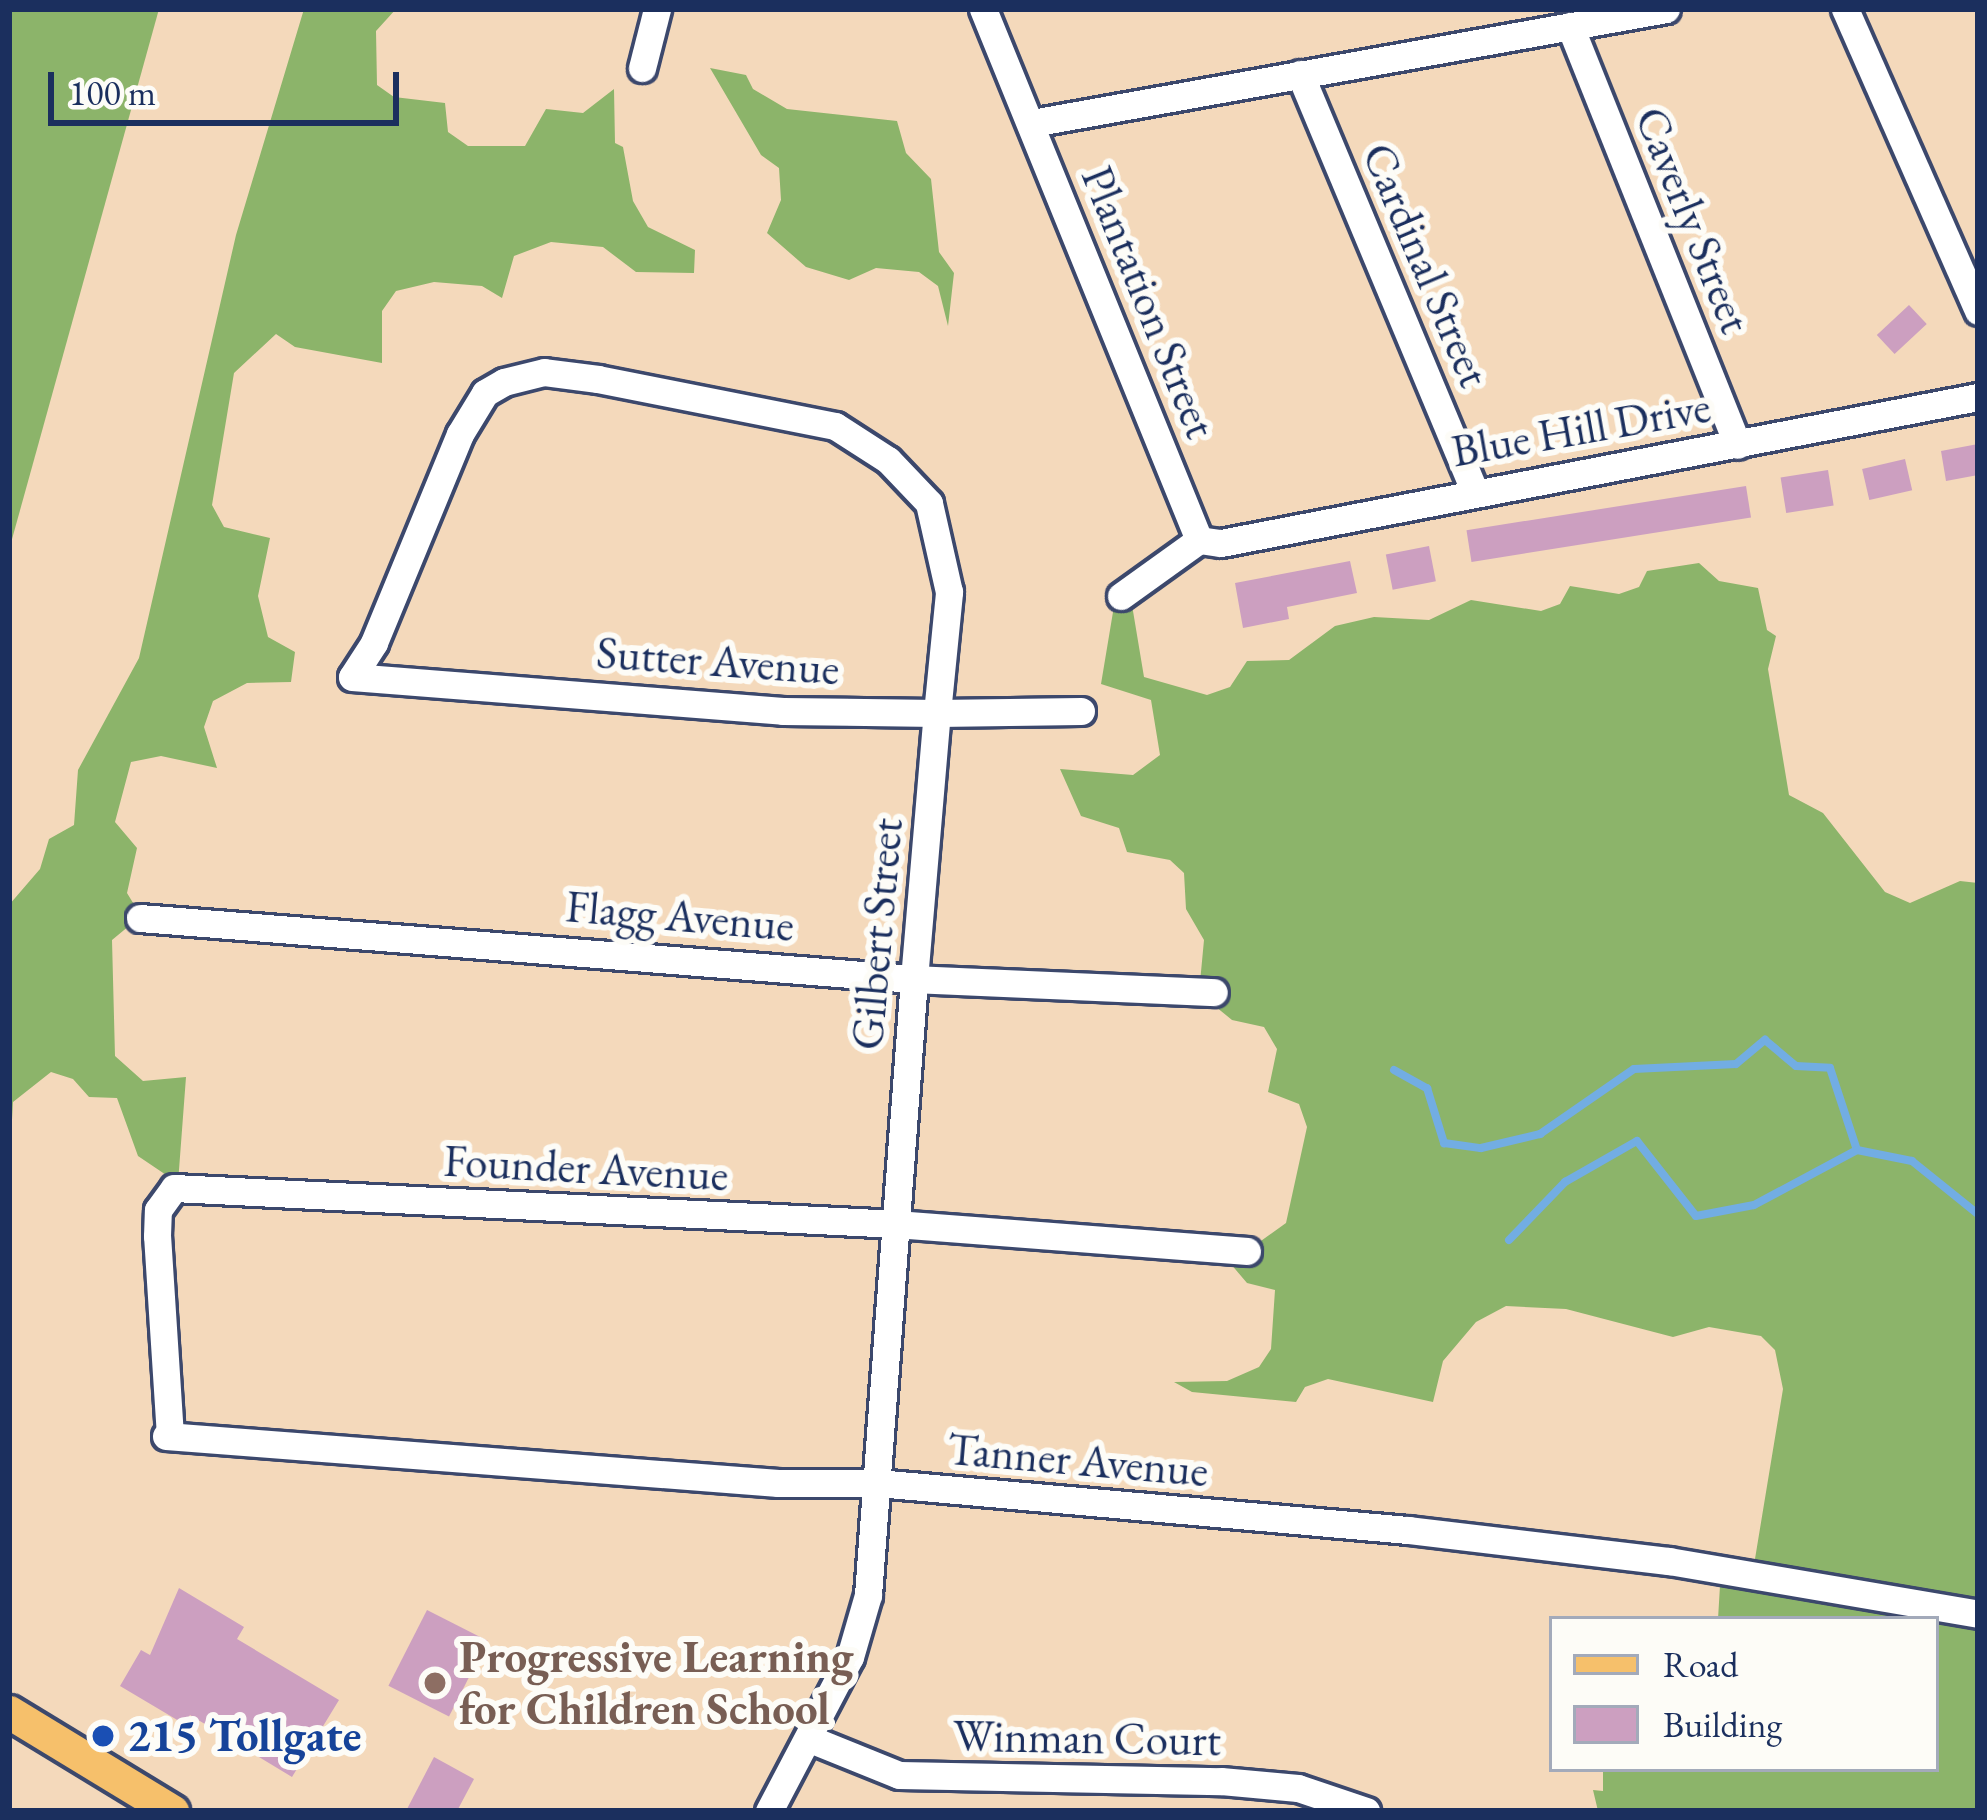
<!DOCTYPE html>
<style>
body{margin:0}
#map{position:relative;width:1987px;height:1820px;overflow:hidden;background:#f4d9bb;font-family:"EB Garamond",serif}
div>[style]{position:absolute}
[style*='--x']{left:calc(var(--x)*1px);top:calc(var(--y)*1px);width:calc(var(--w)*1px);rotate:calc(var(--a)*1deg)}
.forest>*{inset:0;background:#8cb46a}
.stream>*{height:8px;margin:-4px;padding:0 4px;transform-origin:4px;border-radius:4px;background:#72ade3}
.building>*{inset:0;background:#cc9fc0;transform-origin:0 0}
.roads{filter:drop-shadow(3px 0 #3c486c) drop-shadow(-3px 0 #3c486c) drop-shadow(0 3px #3c486c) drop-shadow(0 -3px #3c486c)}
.minor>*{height:27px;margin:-13.5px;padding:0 13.5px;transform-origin:13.5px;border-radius:13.5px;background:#fff}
.major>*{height:33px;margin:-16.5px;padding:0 16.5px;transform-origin:16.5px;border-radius:16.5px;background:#f6c06b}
.dots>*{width:33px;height:33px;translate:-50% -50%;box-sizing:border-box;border:6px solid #fdfcf7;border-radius:50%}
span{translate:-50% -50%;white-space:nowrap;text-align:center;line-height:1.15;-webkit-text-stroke:12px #fdfcf7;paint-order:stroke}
.street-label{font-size:45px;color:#1b2f5e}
.education-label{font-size:45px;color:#785e54;font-weight:700}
.left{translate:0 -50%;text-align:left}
.transit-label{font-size:45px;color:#164399;font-weight:700}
.frame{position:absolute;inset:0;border:12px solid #1b2f5e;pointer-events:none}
.legend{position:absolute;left:1549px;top:1616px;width:390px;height:156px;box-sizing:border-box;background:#fdfcf7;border:3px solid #a3aaba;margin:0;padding:15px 21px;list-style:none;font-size:36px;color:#1b2f5e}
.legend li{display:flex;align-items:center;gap:24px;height:60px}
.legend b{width:60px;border:3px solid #a3aaba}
.scale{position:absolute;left:48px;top:72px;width:351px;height:54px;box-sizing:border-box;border:6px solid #1b2f5e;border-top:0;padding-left:15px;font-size:36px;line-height:42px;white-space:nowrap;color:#1b2f5e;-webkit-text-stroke:9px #fdfcf7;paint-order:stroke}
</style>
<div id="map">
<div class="forest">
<i style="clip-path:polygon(9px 9px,159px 9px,9px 550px)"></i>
<i style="clip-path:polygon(304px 9px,396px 9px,376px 31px,377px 85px,394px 97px,445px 103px,448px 132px,468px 146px,525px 146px,546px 109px,583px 113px,614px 89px,615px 143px,623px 147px,633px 201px,648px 227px,695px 250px,694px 273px,636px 272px,603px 247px,551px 242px,514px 256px,502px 298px,482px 286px,434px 282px,396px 291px,382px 311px,382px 363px,295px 347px,276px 334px,234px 373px,212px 505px,224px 527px,270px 538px,258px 596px,268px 637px,295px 652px,291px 682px,247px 683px,213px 701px,204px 727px,217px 768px,161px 756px,131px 762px,115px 822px,137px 848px,127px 893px,141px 916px,112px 940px,115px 1056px,143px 1081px,186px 1077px,178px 1183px,138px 1156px,117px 1098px,89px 1097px,73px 1079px,51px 1072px,13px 1102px,9px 1174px,9px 905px,40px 869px,49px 839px,74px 825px,78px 770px,139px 658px,236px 235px)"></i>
<i style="clip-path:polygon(710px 68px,746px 75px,753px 89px,787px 109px,897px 121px,906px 153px,931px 179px,939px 252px,954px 273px,948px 326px,938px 286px,919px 272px,876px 268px,849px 280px,806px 267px,767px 233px,781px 200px,779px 168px,761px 155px)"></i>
<i style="clip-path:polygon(1699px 563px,1719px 581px,1758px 588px,1767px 630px,1776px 636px,1768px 669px,1789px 795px,1823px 813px,1885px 892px,1910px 903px,1960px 881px,1978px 883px,1978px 1811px,1598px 1811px,1593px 1790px,1603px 1791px,1603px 1769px,1936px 1769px,1936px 1619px,1718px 1619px,1721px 1569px,1753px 1571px,1783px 1389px,1775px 1350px,1761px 1336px,1709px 1327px,1673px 1337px,1566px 1309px,1506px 1306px,1476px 1322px,1443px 1361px,1433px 1402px,1328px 1379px,1305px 1387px,1296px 1402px,1192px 1392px,1174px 1382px,1227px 1381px,1259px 1367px,1271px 1349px,1275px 1290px,1247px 1283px,1230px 1263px,1286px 1223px,1307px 1127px,1299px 1104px,1268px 1092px,1277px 1049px,1264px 1027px,1232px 1020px,1199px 993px,1204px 940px,1186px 909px,1184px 873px,1170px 860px,1127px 852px,1119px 828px,1081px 816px,1060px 769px,1133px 775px,1160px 755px,1151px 700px,1101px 684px,1114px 606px,1130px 593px,1144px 677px,1207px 695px,1230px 687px,1247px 661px,1289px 660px,1335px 626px,1374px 617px,1429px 620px,1471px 600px,1541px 611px,1560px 604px,1570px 586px,1619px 594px,1639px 587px,1647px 571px)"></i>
</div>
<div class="stream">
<i style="--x:1394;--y:1070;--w:38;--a:29"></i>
<i style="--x:1427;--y:1088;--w:58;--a:72.8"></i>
<i style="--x:1444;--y:1143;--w:37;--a:8"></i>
<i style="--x:1481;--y:1148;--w:61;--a:-13.3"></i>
<i style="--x:1540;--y:1134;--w:114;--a:-34.7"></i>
<i style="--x:1634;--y:1069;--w:102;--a:-2.8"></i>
<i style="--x:1736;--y:1064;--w:38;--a:-40"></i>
<i style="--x:1765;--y:1040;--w:40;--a:40"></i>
<i style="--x:1796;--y:1066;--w:34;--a:3"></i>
<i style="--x:1830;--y:1068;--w:86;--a:71.8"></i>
<i style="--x:1509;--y:1240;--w:81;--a:-46"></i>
<i style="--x:1565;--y:1182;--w:83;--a:-29.7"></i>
<i style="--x:1637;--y:1141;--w:95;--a:51.8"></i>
<i style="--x:1696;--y:1216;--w:59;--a:-10.7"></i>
<i style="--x:1754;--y:1205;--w:117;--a:-28.1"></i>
<i style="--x:1857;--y:1150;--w:56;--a:11.3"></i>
<i style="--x:1912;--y:1161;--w:85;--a:38.8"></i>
</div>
<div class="building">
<i style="left:1909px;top:305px;width:26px;height:44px;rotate:47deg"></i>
<i style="clip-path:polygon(1978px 444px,1978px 475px,1946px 481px,1941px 451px)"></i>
<i style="left:1905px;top:459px;width:32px;height:44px;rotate:77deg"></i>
<i style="left:1828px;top:470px;width:36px;height:48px;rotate:81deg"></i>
<i style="left:1746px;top:486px;width:32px;height:283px;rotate:81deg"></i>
<i style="left:1429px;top:546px;width:36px;height:44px;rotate:79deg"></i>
<i style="clip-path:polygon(1350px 561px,1357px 593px,1287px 607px,1289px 619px,1243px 628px,1235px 583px)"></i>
<i style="clip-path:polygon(179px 1588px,244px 1627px,237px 1639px,339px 1700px,292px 1777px,190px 1715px,184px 1724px,120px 1686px,141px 1650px,150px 1655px)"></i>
<i style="left:427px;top:1610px;width:68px;height:85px;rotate:27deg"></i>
<i style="clip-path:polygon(434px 1757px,474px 1779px,457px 1811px,406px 1811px)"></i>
</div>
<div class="roads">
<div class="minor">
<i style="--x:983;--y:9;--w:573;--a:67.86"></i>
<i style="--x:1845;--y:9;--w:330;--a:66.2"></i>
<i style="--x:1570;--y:26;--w:451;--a:68.2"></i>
<i style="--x:642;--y:68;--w:61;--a:-75.7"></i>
<i style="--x:1300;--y:74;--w:449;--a:67.3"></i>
<i style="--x:1032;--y:123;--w:644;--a:-10.19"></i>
<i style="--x:1199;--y:540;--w:22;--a:8"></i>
<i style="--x:1221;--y:543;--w:771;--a:-10.92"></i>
<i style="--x:1121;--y:596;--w:96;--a:-35.7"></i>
<i style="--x:140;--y:918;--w:776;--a:4.51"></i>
<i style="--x:914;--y:979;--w:300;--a:2.5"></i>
<i style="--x:166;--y:1436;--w:614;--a:4.39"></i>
<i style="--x:778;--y:1483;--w:99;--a:0"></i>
<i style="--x:877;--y:1483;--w:533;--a:5.06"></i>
<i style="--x:1408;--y:1530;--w:263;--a:6.8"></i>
<i style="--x:1669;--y:1561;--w:314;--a:9.7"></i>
<i style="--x:170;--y:1436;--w:200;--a:-93.7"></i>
<i style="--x:157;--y:1236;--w:26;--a:-88"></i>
<i style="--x:158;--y:1210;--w:27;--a:-54"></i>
<i style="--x:174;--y:1188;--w:723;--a:2.85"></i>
<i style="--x:896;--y:1224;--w:352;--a:4.4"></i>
<i style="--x:810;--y:1739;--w:96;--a:22"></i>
<i style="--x:899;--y:1775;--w:322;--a:1.1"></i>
<i style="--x:1221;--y:1781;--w:77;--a:5.2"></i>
<i style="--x:1298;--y:1788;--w:72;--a:18.7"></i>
<i style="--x:769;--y:1811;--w:174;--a:-62.3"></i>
<i style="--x:850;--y:1657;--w:65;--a:-73.8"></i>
<i style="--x:868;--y:1595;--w:618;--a:-85.73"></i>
<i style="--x:914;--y:979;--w:267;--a:-85.1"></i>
<i style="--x:937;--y:713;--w:122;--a:-84.3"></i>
<i style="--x:949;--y:592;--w:91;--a:-102.7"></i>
<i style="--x:929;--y:503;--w:59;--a:-133.6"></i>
<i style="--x:888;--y:460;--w:63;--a:-147.3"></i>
<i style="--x:835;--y:426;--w:242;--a:-168.8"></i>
<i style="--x:598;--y:379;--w:54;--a:-172.6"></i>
<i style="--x:544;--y:372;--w:41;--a:166"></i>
<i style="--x:504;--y:382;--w:22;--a:150"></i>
<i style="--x:485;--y:393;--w:48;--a:121.4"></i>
<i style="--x:460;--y:434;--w:226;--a:112.4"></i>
<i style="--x:374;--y:643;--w:40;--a:122.9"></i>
<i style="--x:352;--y:677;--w:432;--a:4.5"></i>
<i style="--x:783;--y:711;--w:154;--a:0.7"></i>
<i style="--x:937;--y:713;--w:144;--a:-0.8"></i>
</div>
<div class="major">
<i style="--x:9;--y:1712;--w:191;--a:31.3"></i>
</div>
</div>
<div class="dots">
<i style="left:435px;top:1683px;background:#8d6e63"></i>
<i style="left:103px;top:1736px;background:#1a4fb4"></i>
</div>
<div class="street-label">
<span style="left:1693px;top:220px;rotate:68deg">Caverly Street</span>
<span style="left:1426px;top:265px;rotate:67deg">Cardinal Street</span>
<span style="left:1149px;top:302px;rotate:68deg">Plantation Street</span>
<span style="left:1581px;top:429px;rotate:-10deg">Blue Hill Drive</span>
<span style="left:718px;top:661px;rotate:4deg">Sutter Avenue</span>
<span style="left:680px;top:916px;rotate:5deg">Flagg Avenue</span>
<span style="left:877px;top:934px;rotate:-85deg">Gilbert Street</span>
<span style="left:586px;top:1168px;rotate:3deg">Founder Avenue</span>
<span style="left:1078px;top:1460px;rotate:5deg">Tanner Avenue</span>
<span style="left:1087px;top:1738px;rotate:1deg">Winman Court</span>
</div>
<div class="education-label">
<span class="left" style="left:459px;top:1683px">Progressive Learning<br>for Children School</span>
</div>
<div class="transit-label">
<span class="left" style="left:127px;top:1736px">215 Tollgate</span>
</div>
<div class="frame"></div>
<ul class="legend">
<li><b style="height:15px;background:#f6c06b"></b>Road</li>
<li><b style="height:33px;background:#cc9fc0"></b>Building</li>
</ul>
<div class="scale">100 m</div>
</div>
